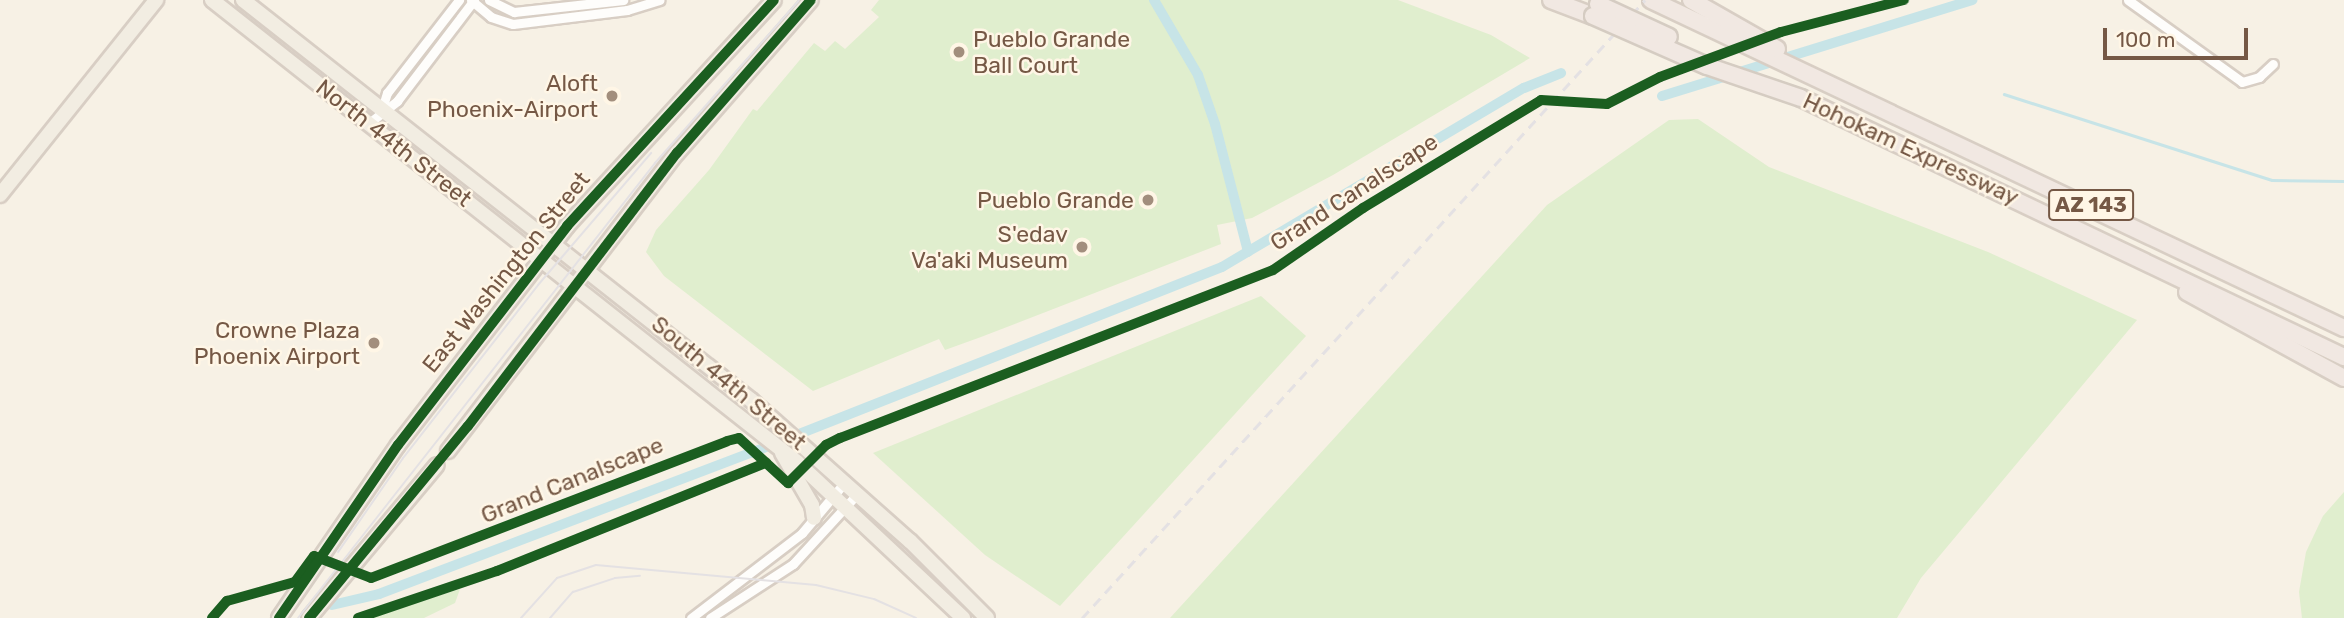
<!DOCTYPE html>
<style>
body{margin:0}
#map{position:relative;width:2344px;height:618px;overflow:hidden;background:#f7f1e5;font-family:Rubik,sans-serif}
div>[style]{position:absolute}
[style*='--x']{left:calc(var(--x)*1px);top:calc(var(--y)*1px);width:calc(var(--w)*1px);rotate:calc(var(--a)*1deg)}
.green>*{inset:0;background:#e0eece}
.stream>*{height:2.5px;margin:-1.25px;padding:0 1.25px;transform-origin:1.25px;border-radius:1.25px;background:#c7e4e7}
.canal>*{height:10px;margin:-5px;padding:0 5px;transform-origin:5px;border-radius:5px;background:#c7e4e7}
.roads{filter:drop-shadow(2px 0 #d8cec4) drop-shadow(-2px 0 #d8cec4) drop-shadow(0 2px #d8cec4) drop-shadow(0 -2px #d8cec4)}
.street>*{height:9px;margin:-4.5px;padding:0 4.5px;transform-origin:4.5px;border-radius:4.5px;background:#fefdfb}
.primary>*{height:14px;margin:-7px;padding:0 7px;transform-origin:7px;border-radius:7px;background:#f2ede2}
.highway>*{height:16px;margin:-8px;padding:0 8px;transform-origin:8px;border-radius:8px;background:#f1e8e2}
.tram>*{height:2px;margin:-1px;padding:0 1px;transform-origin:1px;border-radius:1px;background:#e4e1e3}
.rail>*{height:2.5px;margin-top:-1.25px;transform-origin:0;background:repeating-linear-gradient(90deg,#e4e1e3 0 10px,transparent 0 17px)}
.bridges{filter:drop-shadow(2px 0 #d5ccc2) drop-shadow(-2px 0 #d5ccc2) drop-shadow(0 2px #d5ccc2) drop-shadow(0 -2px #d5ccc2)}
.highway-bridge>*{height:16px;margin:-8px;padding:0 8px;transform-origin:8px;border-radius:8px;background:#f1e8e2}
.cycleway>*{height:10px;margin:-5px;padding:0 5px;transform-origin:5px;border-radius:5px;background:#1b5e20}
.dots>*{width:19px;height:19px;translate:-50% -50%;box-sizing:border-box;border:4px solid #fff6e6;border-radius:50%}
span{translate:-50% -50%;white-space:nowrap;text-align:center;line-height:1.15;-webkit-text-stroke:5px #fff6e6;paint-order:stroke}
.shield-label span{padding:2px 5px;background:#fff6e6;border:2px solid;border-radius:5px;-webkit-text-stroke-width:0}
.shield-label{font-size:21px;color:#755845;font-weight:700}
.poi-label{font-size:23px;color:#755845}
.left{translate:0 -50%;text-align:left}
.right{translate:-100% -50%;text-align:right}
.street-label{font-size:23px;color:#755845}
.scale{position:absolute;left:2103px;top:28px;width:145px;height:32px;box-sizing:border-box;border:4px solid #755845;border-top:0;padding-left:9px;font-size:21px;line-height:24px;white-space:nowrap;color:#755845;-webkit-text-stroke:5px #fff6e6;paint-order:stroke}
</style>
<div id="map">
<div class="green">
<i style="clip-path:polygon(879px 0,1398px 0,1491px 35px,1530px 58px,1333px 175px,1252px 218px,1217px 225px,1221px 244px,981px 337px,945px 350px,939px 339px,813px 391px,664px 276px,646px 252px,656px 230px,709px 170px,753px 109px,757px 111px,814px 43px,825px 51px,835px 41px,845px 49px,879px 17px,871px 10px)"></i>
<i style="clip-path:polygon(1698px 119px,1769px 167px,1988px 252px,2137px 320px,1921px 578px,1897px 618px,1170px 618px,1547px 205px,1669px 120px)"></i>
<i style="clip-path:polygon(1261px 296px,1306px 336px,1060px 606px,985px 555px,873px 453px)"></i>
<i style="clip-path:polygon(2344px 492px,2344px 618px,2302px 618px,2299px 592px,2306px 552px,2323px 516px)"></i>
<i style="clip-path:polygon(460px 589px,455px 603px,424px 618px,366px 618px)"></i>
</div>
<div class="stream">
<i style="--x:2004;--y:94;--w:281;--a:17.8"></i>
<i style="--x:2272;--y:180;--w:72;--a:0.8"></i>
</div>
<div class="canal">
<i style="--x:1154;--y:0;--w:87;--a:59.6"></i>
<i style="--x:1198;--y:75;--w:52;--a:70.9"></i>
<i style="--x:1215;--y:124;--w:132;--a:75.5"></i>
<i style="--x:1662;--y:96;--w:325;--a:-17.2"></i>
<i style="--x:332;--y:605;--w:48;--a:-13.2"></i>
<i style="--x:379;--y:594;--w:398;--a:-20.8"></i>
<i style="--x:751;--y:453;--w:506;--a:-21.55"></i>
<i style="--x:1222;--y:267;--w:351;--a:-30.7"></i>
<i style="--x:1524;--y:88;--w:40;--a:-22"></i>
</div>
<div class="roads">
<div class="street">
<i style="--x:471;--y:0;--w:26;--a:40"></i>
<i style="--x:491;--y:17;--w:23;--a:18"></i>
<i style="--x:513;--y:24;--w:115;--a:-7"></i>
<i style="--x:627;--y:10;--w:34;--a:-17"></i>
<i style="--x:489;--y:0;--w:28;--a:26"></i>
<i style="--x:514;--y:12;--w:110;--a:-6.3"></i>
<i style="--x:2128;--y:0;--w:140;--a:35.7"></i>
<i style="--x:2242;--y:82;--w:18;--a:-16"></i>
<i style="--x:2259;--y:77;--w:19;--a:-43"></i>
<i style="--x:382;--y:109;--w:17;--a:-73"></i>
<i style="--x:387;--y:93;--w:118;--a:-52.3"></i>
<i style="--x:369;--y:123;--w:36;--a:-38"></i>
<i style="--x:397;--y:101;--w:127;--a:-52.7"></i>
<i style="--x:691;--y:618;--w:140;--a:-37.4"></i>
<i style="--x:802;--y:533;--w:67;--a:-49.9"></i>
<i style="--x:710;--y:618;--w:99;--a:-33"></i>
<i style="--x:793;--y:564;--w:96;--a:-47.5"></i>
</div>
<div class="primary">
<i style="--x:212;--y:0;--w:745;--a:38.3"></i>
<i style="--x:797;--y:462;--w:228;--a:43.2"></i>
<i style="--x:243;--y:0;--w:647;--a:38.22"></i>
<i style="--x:751;--y:400;--w:213;--a:41.6"></i>
<i style="--x:910;--y:541;--w:109;--a:45"></i>
<i style="--x:0;--y:195;--w:250;--a:-51.3"></i>
<i style="--x:448;--y:451;--w:376;--a:-52.5"></i>
<i style="--x:677;--y:153;--w:203;--a:-48.8"></i>
<i style="--x:782;--y:453;--w:60;--a:60"></i>
<i style="--x:812;--y:505;--w:13;--a:81"></i>
<i style="--x:279;--y:618;--w:210;--a:-55.5"></i>
<i style="--x:398;--y:445;--w:277;--a:-52.3"></i>
<i style="--x:567;--y:226;--w:306;--a:-47.5"></i>
<i style="--x:309;--y:618;--w:199;--a:-50.1"></i>
</div>
<div class="highway">
<i style="--x:1551;--y:0;--w:45;--a:20.9"></i>
<i style="--x:1651;--y:0;--w:767;--a:25.33"></i>
<i style="--x:1691;--y:0;--w:99;--a:29.7"></i>
<i style="--x:1801;--y:98;--w:602;--a:25.5"></i>
<i style="--x:2187;--y:292;--w:179;--a:28.7"></i>
</div>
</div>
<div class="tram">
<i style="--x:338;--y:552;--w:114;--a:-55.3"></i>
<i style="--x:403;--y:458;--w:219;--a:-52"></i>
<i style="--x:538;--y:285;--w:174;--a:-49.4"></i>
<i style="--x:298;--y:618;--w:578;--a:-51.88"></i>
<i style="--x:655;--y:163;--w:217;--a:-48.5"></i>
<i style="--x:521;--y:618;--w:54;--a:-48"></i>
<i style="--x:557;--y:578;--w:41;--a:-18.4"></i>
<i style="--x:596;--y:565;--w:221;--a:5.2"></i>
<i style="--x:816;--y:585;--w:60;--a:13.6"></i>
<i style="--x:874;--y:599;--w:46;--a:24.3"></i>
<i style="--x:550;--y:618;--w:35;--a:-49"></i>
<i style="--x:573;--y:592;--w:44;--a:-18.4"></i>
<i style="--x:615;--y:578;--w:25;--a:-5"></i>
</div>
<div class="rail">
<i style="--x:1082;--y:618;--w:836;--a:-47.67"></i>
</div>
<div class="bridges">
<div class="highway-bridge">
<i style="--x:1598;--y:4;--w:78;--a:24.9"></i>
<i style="--x:1593;--y:16;--w:124;--a:23.7"></i>
<i style="--x:1707;--y:66;--w:99;--a:18.8"></i>
</div>
</div>
<div class="cycleway">
<i style="--x:212;--y:618;--w:23;--a:-49"></i>
<i style="--x:227;--y:601;--w:71;--a:-15.6"></i>
<i style="--x:295;--y:582;--w:32;--a:-54"></i>
<i style="--x:314;--y:556;--w:61;--a:21.1"></i>
<i style="--x:371;--y:578;--w:381;--a:-21"></i>
<i style="--x:727;--y:441;--w:12;--a:-14"></i>
<i style="--x:739;--y:438;--w:67;--a:42.6"></i>
<i style="--x:788;--y:483;--w:54;--a:-45"></i>
<i style="--x:826;--y:445;--w:16;--a:-27"></i>
<i style="--x:840;--y:438;--w:464;--a:-21.2"></i>
<i style="--x:1273;--y:270;--w:109;--a:-34.6"></i>
<i style="--x:1363;--y:208;--w:208;--a:-31.2"></i>
<i style="--x:1541;--y:100;--w:66;--a:3.5"></i>
<i style="--x:1607;--y:104;--w:59;--a:-27"></i>
<i style="--x:1660;--y:77;--w:129;--a:-20.4"></i>
<i style="--x:1781;--y:32;--w:127;--a:-14.6"></i>
<i style="--x:279;--y:618;--w:210;--a:-55.5"></i>
<i style="--x:398;--y:445;--w:277;--a:-52.3"></i>
<i style="--x:567;--y:226;--w:306;--a:-47.5"></i>
<i style="--x:309;--y:618;--w:249;--a:-50.4"></i>
<i style="--x:468;--y:426;--w:344;--a:-52.6"></i>
<i style="--x:677;--y:153;--w:203;--a:-48.8"></i>
<i style="--x:358;--y:618;--w:147;--a:-18.7"></i>
<i style="--x:497;--y:571;--w:290;--a:-21.9"></i>
</div>
<div class="dots">
<i style="left:959px;top:52px;background:#a28e7d"></i>
<i style="left:612px;top:96px;background:#a28e7d"></i>
<i style="left:1148px;top:200px;background:#a28e7d"></i>
<i style="left:1082px;top:247px;background:#a28e7d"></i>
<i style="left:374px;top:343px;background:#a28e7d"></i>
</div>
<div class="shield-label">
<span style="left:2091px;top:205px">AZ 143</span>
</div>
<div class="poi-label">
<span class="left" style="left:973px;top:52px">Pueblo Grande<br>Ball Court</span>
<span class="right" style="left:598px;top:96px">Aloft<br>Phoenix-Airport</span>
<span class="right" style="left:1134px;top:200px">Pueblo Grande</span>
<span class="right" style="left:1068px;top:247px">S'edav<br>Va'aki Museum</span>
<span class="right" style="left:360px;top:343px">Crowne Plaza<br>Phoenix Airport</span>
</div>
<div class="street-label">
<span style="left:394px;top:143px;rotate:38deg">North 44th Street</span>
<span style="left:1911px;top:149px;rotate:25deg">Hohokam Expressway</span>
<span style="left:1354px;top:192px;rotate:-33deg">Grand Canalscape</span>
<span style="left:506px;top:272px;rotate:-51deg">East Washington Street</span>
<span style="left:729px;top:383px;rotate:40deg">South 44th Street</span>
<span style="left:572px;top:480px;rotate:-22deg">Grand Canalscape</span>
</div>
<div class="scale">100 m</div>
</div>
